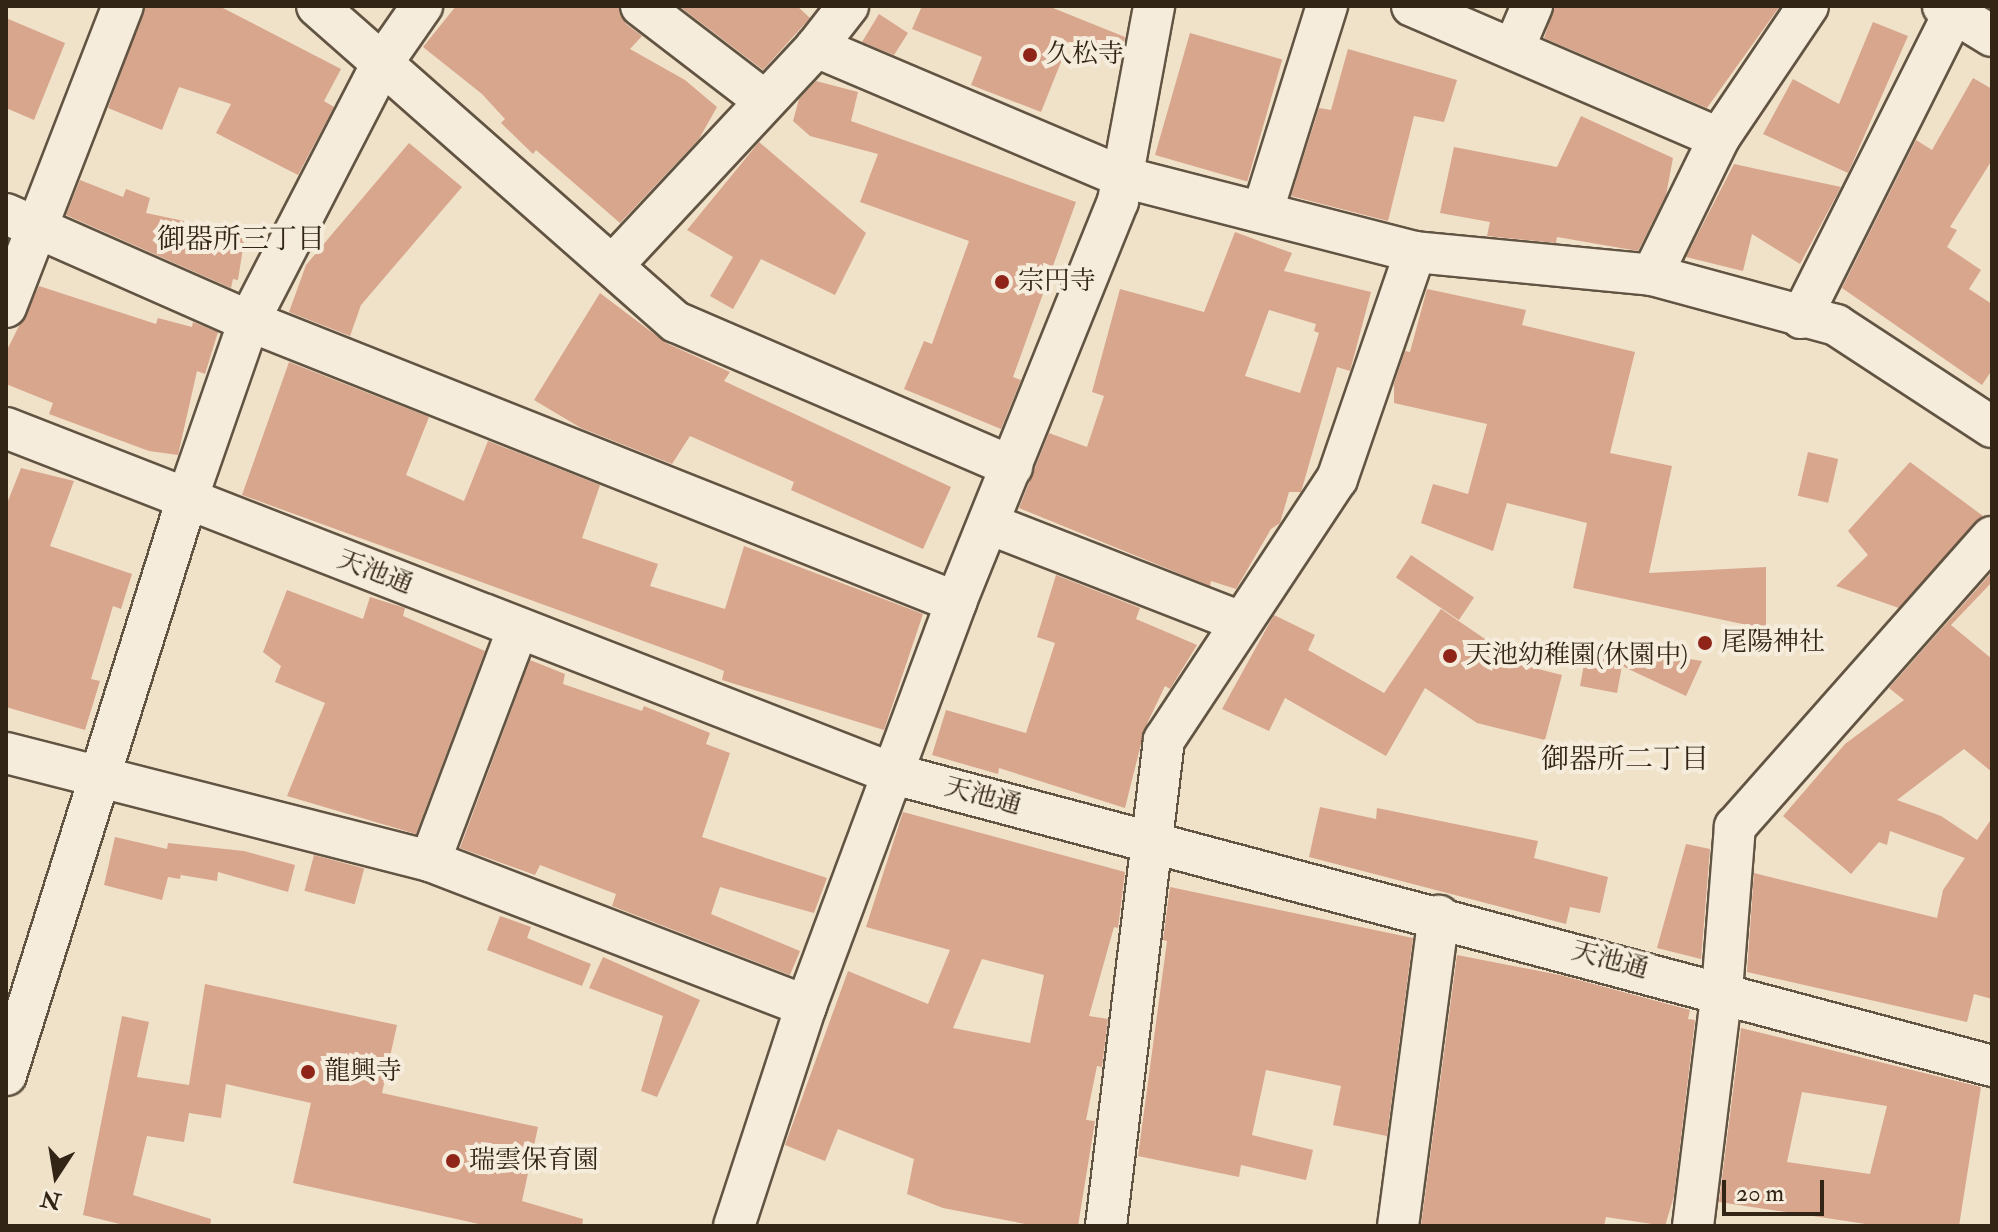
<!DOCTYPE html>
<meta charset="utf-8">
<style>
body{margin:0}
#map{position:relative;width:1998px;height:1232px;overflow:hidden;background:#f0e1c9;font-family:"IM FELL Double Pica","Noto Serif JP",serif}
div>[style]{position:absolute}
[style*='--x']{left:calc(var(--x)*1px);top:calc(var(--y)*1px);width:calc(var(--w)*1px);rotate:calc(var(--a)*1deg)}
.building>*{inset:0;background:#d8a58d;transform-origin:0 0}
.roads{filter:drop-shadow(2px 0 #625442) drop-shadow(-2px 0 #625442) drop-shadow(0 2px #625442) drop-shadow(0 -2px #625442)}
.minor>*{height:40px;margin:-20px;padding:0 20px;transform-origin:20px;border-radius:20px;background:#f5ecdc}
.dots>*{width:22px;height:22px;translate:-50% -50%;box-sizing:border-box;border:4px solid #f5ecdc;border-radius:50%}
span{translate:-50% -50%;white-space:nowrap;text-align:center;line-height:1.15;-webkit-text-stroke:8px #f5ecdc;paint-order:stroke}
.poi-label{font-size:26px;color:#332515}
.left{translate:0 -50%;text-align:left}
.street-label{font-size:26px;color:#332515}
.neighbourhood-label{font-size:28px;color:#332515}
.frame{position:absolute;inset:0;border:8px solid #332515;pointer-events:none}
.north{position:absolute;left:16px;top:1136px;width:80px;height:80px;-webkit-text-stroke:6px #f5ecdc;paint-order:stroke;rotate:192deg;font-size:22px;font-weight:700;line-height:32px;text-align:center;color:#332515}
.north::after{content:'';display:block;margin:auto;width:28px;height:36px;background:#332515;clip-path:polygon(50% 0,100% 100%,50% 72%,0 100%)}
.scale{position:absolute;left:1722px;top:1180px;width:102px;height:36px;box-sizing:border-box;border:4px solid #332515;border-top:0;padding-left:10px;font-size:24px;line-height:28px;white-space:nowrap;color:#332515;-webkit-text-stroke:6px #f5ecdc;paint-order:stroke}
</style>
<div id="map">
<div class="building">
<i style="clip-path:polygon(145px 6px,219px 6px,341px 69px,324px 101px,334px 107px,298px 175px,216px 133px,231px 104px,179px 87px,162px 130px,108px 108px)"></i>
<i style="clip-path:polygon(456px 6px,618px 6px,626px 24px,642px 36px,630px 49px,685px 80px,717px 107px,699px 139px,620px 223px,536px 150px,533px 154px,501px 123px,505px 119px,482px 94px,423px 47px)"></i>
<i style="clip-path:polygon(679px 6px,797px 6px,810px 18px,763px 70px)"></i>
<i style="clip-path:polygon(922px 6px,1048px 6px,1125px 37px,1122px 54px,1069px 42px,1041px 112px,971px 85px,982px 57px,912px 29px)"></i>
<i style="clip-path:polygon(1555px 6px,1780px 6px,1707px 108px,1544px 38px)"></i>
<i style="clip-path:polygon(879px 14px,908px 33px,894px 55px,862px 42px)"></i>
<i style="clip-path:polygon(6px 18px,65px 43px,34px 120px,6px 108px)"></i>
<i style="clip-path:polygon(1873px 22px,1908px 36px,1848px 173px,1763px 134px,1793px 79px,1839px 104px)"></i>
<i style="left:1190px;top:33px;width:96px;height:127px;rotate:16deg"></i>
<i style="clip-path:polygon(1348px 49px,1457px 80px,1444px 122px,1414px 116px,1388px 221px,1291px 196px,1319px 108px,1331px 110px)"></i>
<i style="clip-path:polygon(1973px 78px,1992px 89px,1992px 160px,1950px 227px,1957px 230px,1947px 247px,1981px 270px,1969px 289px,1992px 304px,1992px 370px,1982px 385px,1842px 288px,1916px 140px,1932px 150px)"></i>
<i style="clip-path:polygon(816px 81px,858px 92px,851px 121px,1076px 202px,1013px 377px,1021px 380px,1001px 429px,904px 389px,924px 341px,932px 344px,969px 241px,860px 202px,878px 154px,810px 136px,793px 121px,799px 99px)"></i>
<i style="clip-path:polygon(1581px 116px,1673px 158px,1666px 195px,1638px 251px,1557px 237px,1556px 243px,1487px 236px,1490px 222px,1440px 213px,1454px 147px,1557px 167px)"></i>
<i style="clip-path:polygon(759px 142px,866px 233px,835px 295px,761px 259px,733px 309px,710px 296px,733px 257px,687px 230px)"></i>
<i style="clip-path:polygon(409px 143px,462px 187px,361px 305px,350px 336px,289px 312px,306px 265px)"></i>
<i style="clip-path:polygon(1734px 164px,1841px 187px,1800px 264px,1752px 234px,1743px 271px,1686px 257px)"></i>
<i style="clip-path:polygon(80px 180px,123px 197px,126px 189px,150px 198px,146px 213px,184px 221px,180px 241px,216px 251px,225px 223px,246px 229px,238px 280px,233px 279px,231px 288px,66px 215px)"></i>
<i style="clip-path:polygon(evenodd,1235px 232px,1292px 253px,1284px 271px,1371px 292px,1350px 371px,1337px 367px,1301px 492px,1289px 492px,1280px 523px,1271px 529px,1236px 589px,1211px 581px,1210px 586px,1019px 508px,1049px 433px,1087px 447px,1104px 396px,1092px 392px,1120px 289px,1204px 312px,1235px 232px,1269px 310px,1316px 324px,1314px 331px,1319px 333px,1300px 393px,1245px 376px,1269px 310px)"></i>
<i style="clip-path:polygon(39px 286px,156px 324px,158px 318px,192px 327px,193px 322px,218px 332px,205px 374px,197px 371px,178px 455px,149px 451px,49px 414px,53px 403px,6px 384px,6px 352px)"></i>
<i style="clip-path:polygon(1427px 289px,1526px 310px,1522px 325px,1635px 352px,1610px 453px,1672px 466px,1649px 573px,1766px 567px,1766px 629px,1573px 588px,1587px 523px,1507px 503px,1493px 551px,1421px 523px,1433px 484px,1468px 494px,1487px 424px,1394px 403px,1394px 384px,1405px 351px,1410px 352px)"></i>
<i style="clip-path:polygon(600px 293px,666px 343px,730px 372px,724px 381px,951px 487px,923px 549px,791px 490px,794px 482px,690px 436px,672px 464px,581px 428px,534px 400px)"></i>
<i style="clip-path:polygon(289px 362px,429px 417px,406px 475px,464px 501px,488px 441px,600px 485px,582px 538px,658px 564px,650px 586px,725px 609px,744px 546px,923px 614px,884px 730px,722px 680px,724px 671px,712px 666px,242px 495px)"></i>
<i style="left:1808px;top:452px;width:31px;height:45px;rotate:13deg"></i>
<i style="clip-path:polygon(1910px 462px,1983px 516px,1899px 608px,1836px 586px,1868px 555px,1848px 531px)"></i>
<i style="clip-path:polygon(21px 468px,74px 481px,50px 546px,132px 574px,121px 609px,113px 606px,91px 679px,100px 681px,85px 730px,6px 707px,6px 506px)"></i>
<i style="left:1411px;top:555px;width:76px;height:27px;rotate:34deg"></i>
<i style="clip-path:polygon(1992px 572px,1992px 582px,1951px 625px,1992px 659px,1992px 772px,1964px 749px,1897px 800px,1941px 816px,1977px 840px,1992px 818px,1992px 999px,1974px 994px,1967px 1022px,1747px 972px,1754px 873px,1937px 918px,1943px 890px,1965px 858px,1890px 831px,1887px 845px,1879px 842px,1851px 874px,1783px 816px,1845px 744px,1904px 700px,1889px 688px)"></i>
<i style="clip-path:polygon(1056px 575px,1140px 608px,1136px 619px,1197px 645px,1170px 689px,1165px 686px,1145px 728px,1125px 808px,999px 768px,998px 774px,932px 755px,946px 710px,1026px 733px,1055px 643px,1037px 637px)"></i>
<i style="clip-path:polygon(287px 590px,363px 619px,370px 597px,405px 608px,403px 616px,485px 651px,416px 834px,287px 796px,325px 703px,275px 682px,281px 666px,263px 652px)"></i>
<i style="clip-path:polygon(1441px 609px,1485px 639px,1475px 653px,1562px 675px,1545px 740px,1477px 723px,1425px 688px,1386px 756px,1285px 698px,1269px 731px,1222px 709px,1274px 615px,1315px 635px,1308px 650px,1384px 693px)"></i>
<i style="clip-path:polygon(1588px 643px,1608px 646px,1702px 661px,1686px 696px,1622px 666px,1617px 693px,1580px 686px)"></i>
<i style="clip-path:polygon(530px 660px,565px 674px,563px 684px,642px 711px,644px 706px,710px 733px,706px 744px,730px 753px,702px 837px,827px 878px,814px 913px,720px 887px,711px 914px,800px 951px,790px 975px,612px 906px,616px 894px,540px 865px,535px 875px,460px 848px)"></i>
<i style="clip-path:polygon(1320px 807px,1376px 819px,1377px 808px,1538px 841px,1534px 858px,1608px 877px,1600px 913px,1570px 907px,1566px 924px,1309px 857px)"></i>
<i style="clip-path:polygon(evenodd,903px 812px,1125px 872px,1118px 928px,1114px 927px,1089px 1016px,1108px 1019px,1102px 1067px,1097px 1066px,1086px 1120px,1095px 1121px,1078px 1226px,1036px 1226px,943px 1208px,907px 1194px,914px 1159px,838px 1129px,825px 1161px,785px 1145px,848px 971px,928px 1004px,950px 950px,866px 927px,903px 812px,982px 959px,1044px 975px,1030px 1043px,953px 1028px,982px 959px)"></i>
<i style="clip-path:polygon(115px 837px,167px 849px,168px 843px,244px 851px,295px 865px,288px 892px,218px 872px,217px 881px,181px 875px,182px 869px,180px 879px,168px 877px,162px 900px,104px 885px)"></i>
<i style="clip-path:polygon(1686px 844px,1710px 849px,1701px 959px,1657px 948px)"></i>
<i style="left:314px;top:855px;width:52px;height:37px;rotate:15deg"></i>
<i style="clip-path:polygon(1170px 887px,1413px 938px,1387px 1136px,1333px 1125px,1341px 1086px,1266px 1070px,1252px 1135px,1313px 1150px,1306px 1180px,1241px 1165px,1239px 1177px,1138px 1156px,1167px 941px,1163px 940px)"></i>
<i style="clip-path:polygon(500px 916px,531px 927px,527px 938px,591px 964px,582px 986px,487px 950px)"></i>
<i style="clip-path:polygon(1457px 955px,1560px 975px,1690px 1010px,1688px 1019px,1695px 1020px,1674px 1196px,1665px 1226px,1606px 1217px,1604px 1226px,1421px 1226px)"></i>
<i style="clip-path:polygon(603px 957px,700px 1000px,657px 1097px,641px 1091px,663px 1016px,589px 988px)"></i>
<i style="clip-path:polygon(205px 984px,397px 1025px,382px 1093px,538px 1127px,522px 1201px,583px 1219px,582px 1226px,488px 1226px,293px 1183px,311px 1103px,226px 1084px,221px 1118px,189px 1113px,184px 1142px,147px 1136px,133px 1195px,211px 1219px,210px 1226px,128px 1226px,83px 1215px,122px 1016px,149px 1022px,137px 1077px,189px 1085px)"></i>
<i style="clip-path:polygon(evenodd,1741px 1028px,1981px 1087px,1959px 1226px,1879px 1226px,1719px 1202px,1741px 1028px,1802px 1092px,1887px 1106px,1870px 1174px,1787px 1162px,1802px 1092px)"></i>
</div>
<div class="roads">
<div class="minor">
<i style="--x:317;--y:6;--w:478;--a:41.4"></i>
<i style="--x:676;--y:322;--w:366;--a:23.3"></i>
<i style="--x:641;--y:6;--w:156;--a:37.5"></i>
<i style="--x:1412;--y:6;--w:334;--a:23.3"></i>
<i style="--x:1943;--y:6;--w:57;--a:31.5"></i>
<i style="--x:816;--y:47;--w:333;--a:23"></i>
<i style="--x:1123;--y:177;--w:301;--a:14.4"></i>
<i style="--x:1415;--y:252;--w:238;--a:5.5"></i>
<i style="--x:1652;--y:275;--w:191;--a:15.2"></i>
<i style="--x:1836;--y:325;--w:186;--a:33.2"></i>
<i style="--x:1514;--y:48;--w:46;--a:-66.8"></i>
<i style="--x:1263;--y:210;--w:214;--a:-72.6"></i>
<i style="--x:6;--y:214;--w:266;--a:23.8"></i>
<i style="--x:249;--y:321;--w:761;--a:21.68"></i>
<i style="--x:613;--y:265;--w:298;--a:-47"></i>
<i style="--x:816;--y:47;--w:52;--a:-52"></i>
<i style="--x:1652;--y:275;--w:153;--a:-63.9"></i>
<i style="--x:1719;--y:138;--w:159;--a:-56"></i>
<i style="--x:6;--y:307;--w:323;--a:-68.8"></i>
<i style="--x:1801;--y:318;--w:341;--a:-63.4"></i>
<i style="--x:6;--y:428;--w:953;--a:21.29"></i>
<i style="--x:894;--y:774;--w:1136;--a:14.89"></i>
<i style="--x:989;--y:524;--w:269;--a:21.3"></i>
<i style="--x:6;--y:753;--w:438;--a:14.3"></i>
<i style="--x:430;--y:861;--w:403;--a:21.1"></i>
<i style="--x:430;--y:861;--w:249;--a:-69.3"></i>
<i style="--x:6;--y:1075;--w:604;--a:-72.56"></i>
<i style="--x:187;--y:499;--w:188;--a:-70.8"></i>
<i style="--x:249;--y:321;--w:288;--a:-62.7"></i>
<i style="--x:381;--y:65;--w:72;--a:-55.2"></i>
<i style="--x:734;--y:1226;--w:231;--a:-71.9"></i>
<i style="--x:806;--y:1006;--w:431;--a:-69.6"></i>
<i style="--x:956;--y:602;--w:432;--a:-68"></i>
<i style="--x:1118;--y:201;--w:198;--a:-79.5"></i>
<i style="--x:1106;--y:1226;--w:489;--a:-83.2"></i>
<i style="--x:1164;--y:740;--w:313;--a:-56.5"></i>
<i style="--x:1337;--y:479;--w:240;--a:-71"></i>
<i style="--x:1398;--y:1226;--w:313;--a:-82.5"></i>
<i style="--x:1693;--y:1226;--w:237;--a:-83"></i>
<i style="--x:1722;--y:991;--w:165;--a:-85.5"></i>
<i style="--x:1735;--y:827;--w:387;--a:-48.5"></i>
</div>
</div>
<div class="dots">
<i style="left:1030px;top:55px;background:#8f2418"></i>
<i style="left:1002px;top:282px;background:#8f2418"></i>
<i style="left:1705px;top:643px;background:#8f2418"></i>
<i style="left:1450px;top:656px;background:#8f2418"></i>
<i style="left:308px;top:1072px;background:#8f2418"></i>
<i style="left:453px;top:1161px;background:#8f2418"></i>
</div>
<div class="poi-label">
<span class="left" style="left:1046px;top:55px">久松寺</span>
<span class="left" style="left:1018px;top:282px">宗円寺</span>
<span class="left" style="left:1721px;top:643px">尾陽神社</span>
<span class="left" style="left:1466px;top:656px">天池幼稚園(休園中)</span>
<span class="left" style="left:324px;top:1072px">龍興寺</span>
<span class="left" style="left:469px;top:1161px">瑞雲保育園</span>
</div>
<div class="street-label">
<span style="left:375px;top:573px;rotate:21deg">天池通</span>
<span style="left:983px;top:797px;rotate:15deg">天池通</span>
<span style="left:1610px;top:961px;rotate:15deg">天池通</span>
</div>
<div class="neighbourhood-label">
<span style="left:241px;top:240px">御器所三丁目</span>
<span style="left:1625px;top:760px">御器所二丁目</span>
</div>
<div class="frame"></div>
<div class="north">N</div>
<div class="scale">20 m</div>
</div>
